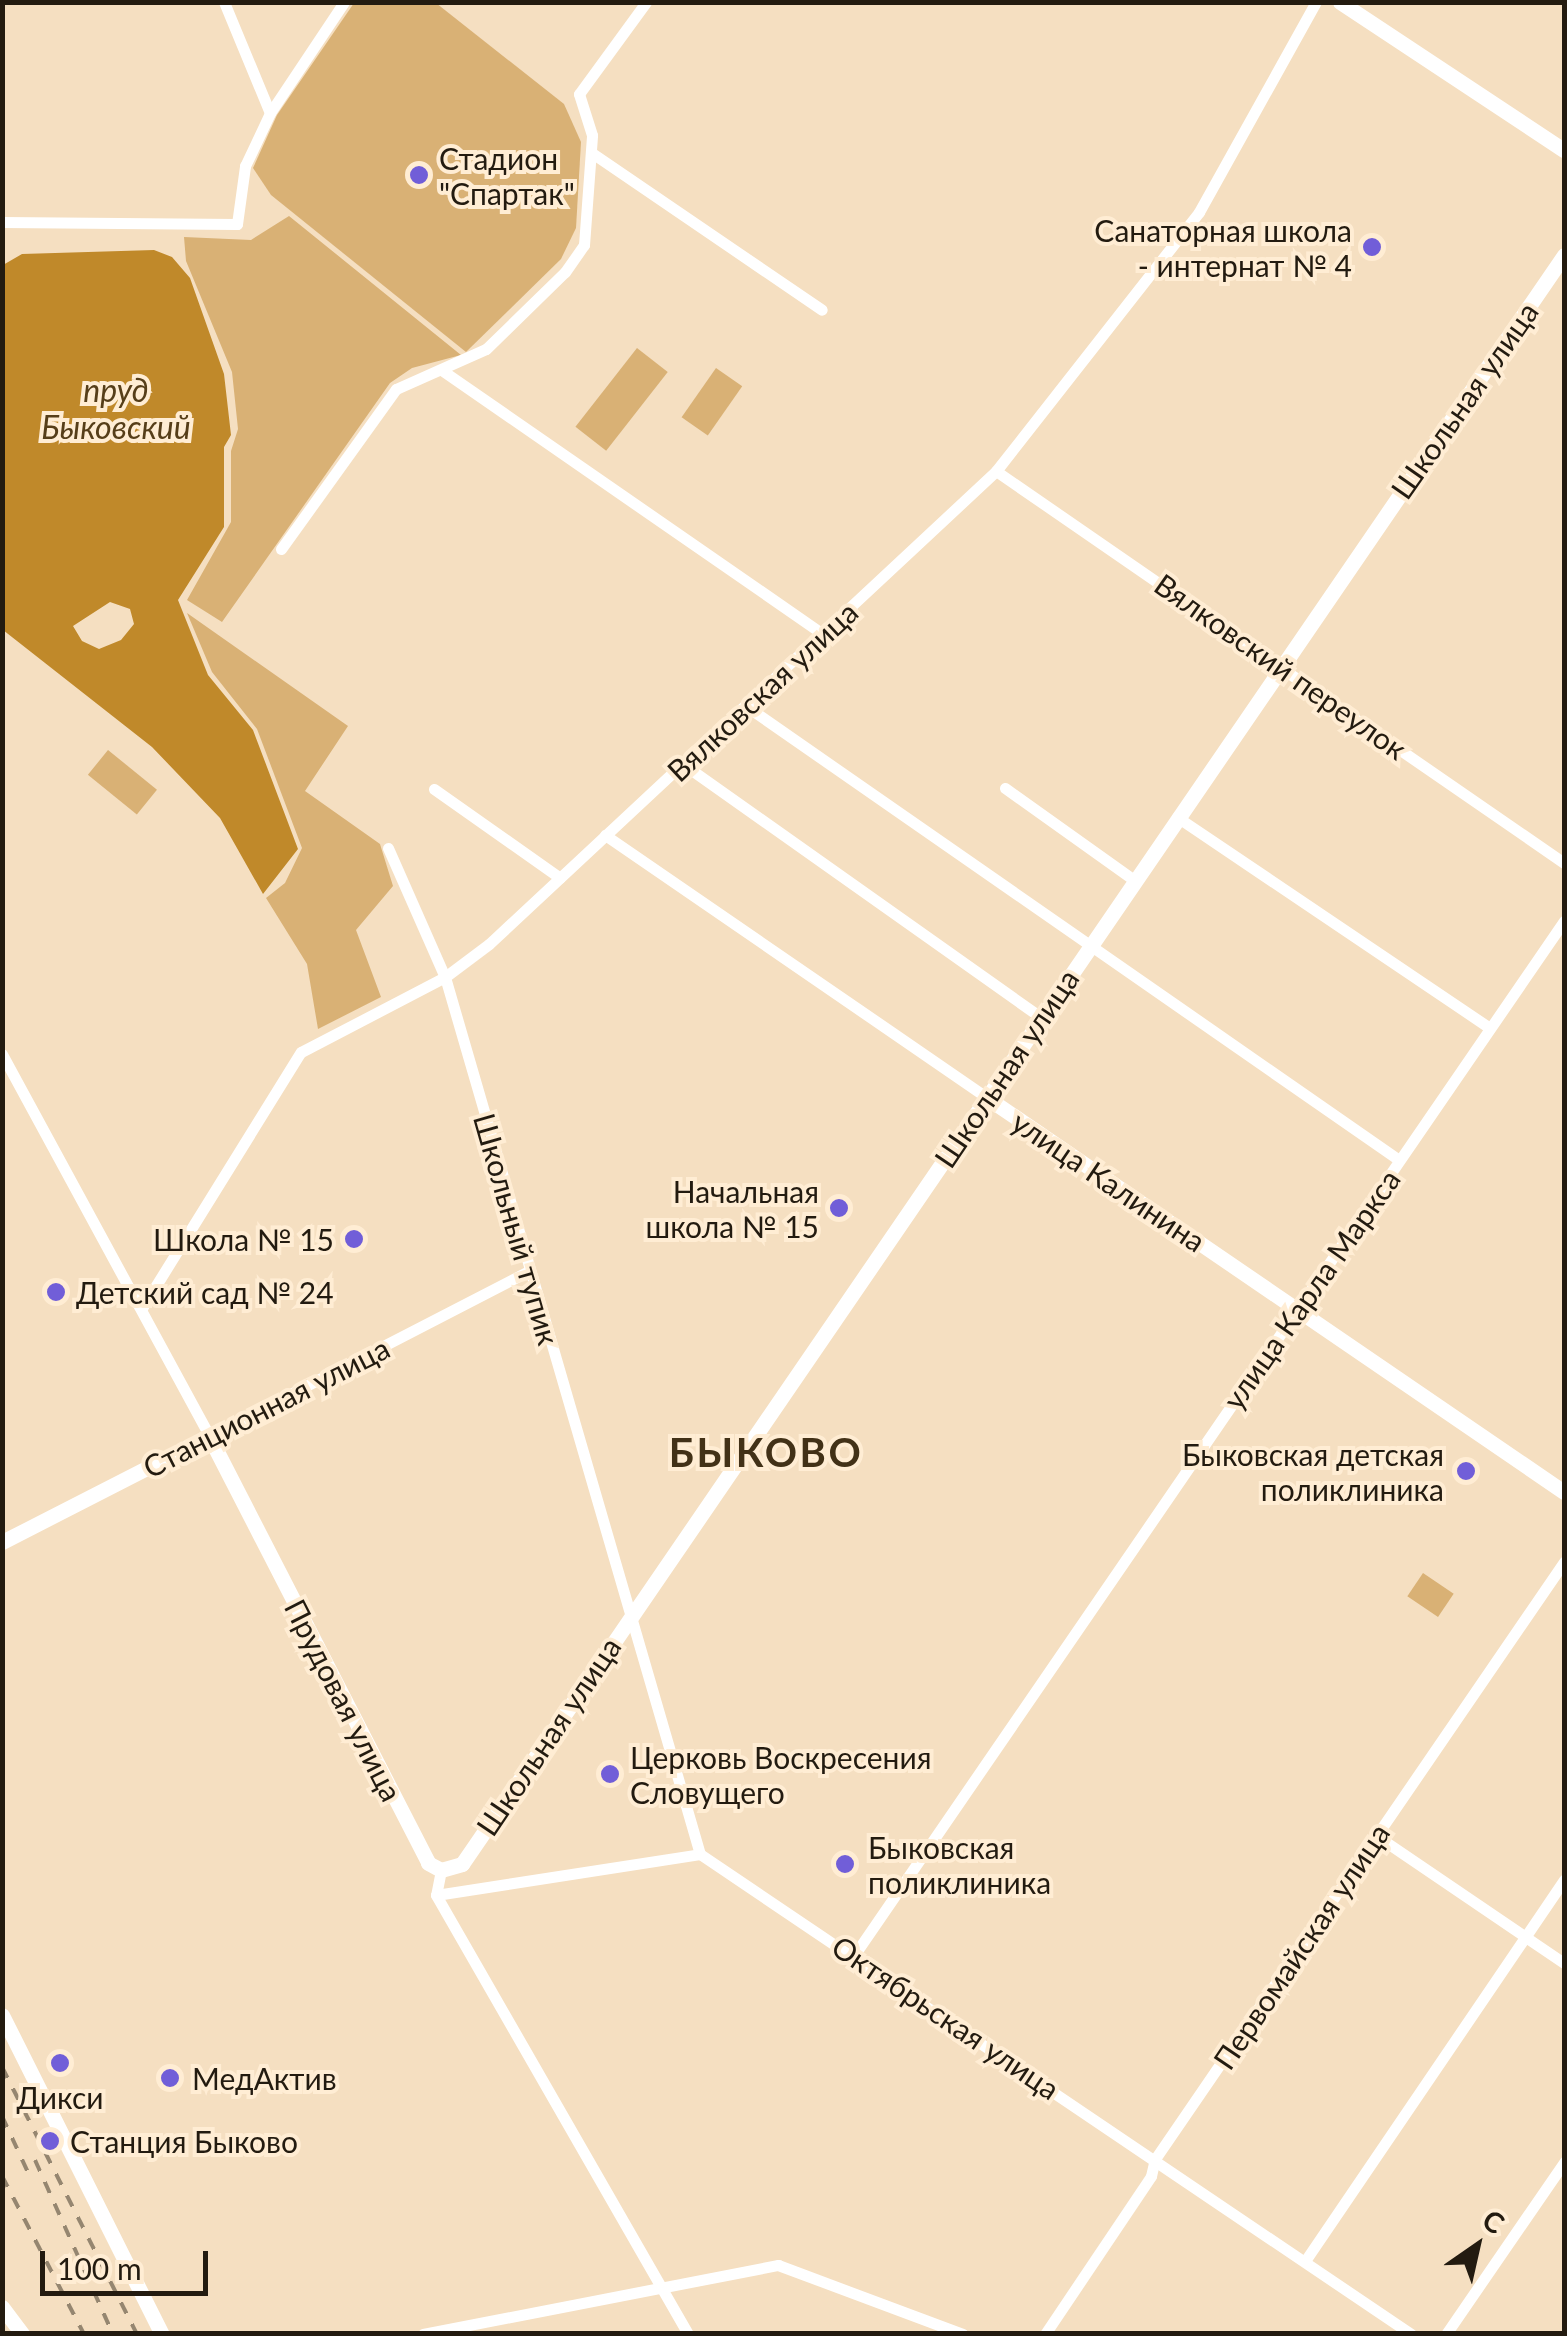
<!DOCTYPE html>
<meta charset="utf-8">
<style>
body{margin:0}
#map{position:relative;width:1567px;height:2336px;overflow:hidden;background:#f5dfc1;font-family:Lato,sans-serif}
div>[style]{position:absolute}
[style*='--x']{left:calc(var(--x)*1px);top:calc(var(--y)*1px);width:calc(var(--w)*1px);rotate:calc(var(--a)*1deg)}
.green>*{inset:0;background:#d9b175;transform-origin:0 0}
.water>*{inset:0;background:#c0892a}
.street>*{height:11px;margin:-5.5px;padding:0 5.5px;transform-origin:5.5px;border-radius:5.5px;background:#fff}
.secondary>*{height:15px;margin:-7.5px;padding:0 7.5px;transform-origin:7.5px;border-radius:7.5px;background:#fff}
.rail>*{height:4px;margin-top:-2px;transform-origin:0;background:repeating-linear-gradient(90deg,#958670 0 12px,transparent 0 24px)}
.dots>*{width:28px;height:28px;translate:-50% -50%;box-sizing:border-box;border:5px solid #ffedd4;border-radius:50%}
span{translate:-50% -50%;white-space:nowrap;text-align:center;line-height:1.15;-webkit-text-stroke:8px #ffedd4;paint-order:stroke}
.poi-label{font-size:30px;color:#231b10}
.left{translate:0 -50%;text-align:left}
.right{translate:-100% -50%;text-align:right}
.street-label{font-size:30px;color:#231b10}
.water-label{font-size:32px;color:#563e19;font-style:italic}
.district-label{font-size:40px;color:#423117;font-weight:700;letter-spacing:2.5px}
.frame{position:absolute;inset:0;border:5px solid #231b10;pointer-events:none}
.north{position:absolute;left:1427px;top:2196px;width:100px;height:100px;-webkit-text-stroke:8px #ffedd4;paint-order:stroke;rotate:34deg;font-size:28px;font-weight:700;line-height:40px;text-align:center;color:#231b10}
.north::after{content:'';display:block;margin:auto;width:35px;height:45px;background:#231b10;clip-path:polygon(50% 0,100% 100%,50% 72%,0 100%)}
.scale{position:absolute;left:40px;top:2251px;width:168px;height:45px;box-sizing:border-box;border:5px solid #231b10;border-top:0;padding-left:12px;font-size:30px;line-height:35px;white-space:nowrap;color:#231b10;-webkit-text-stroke:8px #ffedd4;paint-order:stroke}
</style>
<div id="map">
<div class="green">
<i style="clip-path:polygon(354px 3px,436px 3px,564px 104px,581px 142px,576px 228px,561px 259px,466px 352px,271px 195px,253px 168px,277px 115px)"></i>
<i style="clip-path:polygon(289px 216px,461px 355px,412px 368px,390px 383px,222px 622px,187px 600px,231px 522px,231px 451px,238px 429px,232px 372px,186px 261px,184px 237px,251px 240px)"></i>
<i style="left:637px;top:348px;width:39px;height:100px;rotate:38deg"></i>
<i style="left:716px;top:368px;width:32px;height:60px;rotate:35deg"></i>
<i style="clip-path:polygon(187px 613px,348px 726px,305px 791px,380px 844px,393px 886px,356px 930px,381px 997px,318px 1029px,307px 964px,266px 898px,285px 883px,302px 848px,257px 729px,212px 672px)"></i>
<i style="left:108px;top:750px;width:63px;height:32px;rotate:39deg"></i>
<i style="left:1423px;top:1573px;width:37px;height:28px;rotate:34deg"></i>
</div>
<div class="water">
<i style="clip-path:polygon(evenodd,154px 250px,172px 257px,190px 278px,224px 374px,231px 435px,224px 447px,224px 527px,178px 600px,208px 675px,253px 730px,298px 849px,263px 894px,220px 818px,152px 747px,3px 630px,3px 265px,22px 254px,154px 250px,110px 602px,130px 609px,134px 624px,121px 640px,99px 649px,82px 641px,73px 626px,110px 602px)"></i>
</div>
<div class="street">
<i style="--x:224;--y:2;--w:120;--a:67.5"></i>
<i style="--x:592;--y:153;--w:278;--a:34.3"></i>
<i style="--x:2;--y:222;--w:235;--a:0.5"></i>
<i style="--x:237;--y:224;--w:59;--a:-82.1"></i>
<i style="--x:245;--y:166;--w:59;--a:-64.7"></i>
<i style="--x:270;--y:113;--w:133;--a:-56.3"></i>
<i style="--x:443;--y:371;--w:461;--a:34.7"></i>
<i style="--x:996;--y:471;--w:690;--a:34.61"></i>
<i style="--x:281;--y:549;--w:197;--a:-54.3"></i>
<i style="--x:396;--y:389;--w:98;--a:-24"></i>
<i style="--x:486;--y:349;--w:110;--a:-44.3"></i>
<i style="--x:565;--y:272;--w:33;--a:-55"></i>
<i style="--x:584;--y:245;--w:110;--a:-85.8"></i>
<i style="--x:592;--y:135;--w:43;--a:-107.6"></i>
<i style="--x:579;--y:94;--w:114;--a:-53.9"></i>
<i style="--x:746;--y:706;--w:795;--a:34.81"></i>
<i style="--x:683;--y:764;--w:438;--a:35.3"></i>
<i style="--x:1005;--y:788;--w:158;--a:35.5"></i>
<i style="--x:434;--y:789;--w:154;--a:35.2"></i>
<i style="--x:1177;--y:817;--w:377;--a:34"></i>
<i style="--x:605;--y:835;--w:462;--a:34.5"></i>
<i style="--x:388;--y:848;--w:141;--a:66.2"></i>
<i style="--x:445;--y:977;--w:913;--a:73.79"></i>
<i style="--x:2;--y:1054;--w:434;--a:61.5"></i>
<i style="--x:209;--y:1436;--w:360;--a:-27.3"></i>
<i style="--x:142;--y:1308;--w:301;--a:-58.2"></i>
<i style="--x:301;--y:1052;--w:162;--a:-27.5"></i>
<i style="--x:445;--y:977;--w:55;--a:-36.9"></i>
<i style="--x:489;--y:944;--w:693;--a:-43.01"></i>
<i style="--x:996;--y:471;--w:329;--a:-51.9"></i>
<i style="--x:1199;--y:212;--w:240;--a:-60.9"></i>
<i style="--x:1377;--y:1836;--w:226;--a:34.2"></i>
<i style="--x:441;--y:1870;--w:25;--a:101"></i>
<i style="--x:436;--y:1895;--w:506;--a:60.14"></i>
<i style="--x:436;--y:1895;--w:267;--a:-8.8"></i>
<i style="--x:700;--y:1854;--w:858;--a:34.02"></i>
<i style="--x:855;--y:1954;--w:1253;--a:-55.54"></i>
<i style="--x:1305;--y:2261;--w:461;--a:-55.8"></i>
<i style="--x:423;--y:2334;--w:362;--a:-11"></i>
<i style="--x:778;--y:2265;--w:197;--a:20.5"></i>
<i style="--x:1045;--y:2334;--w:190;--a:-56.1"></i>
<i style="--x:1151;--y:2176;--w:17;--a:-77"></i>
<i style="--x:1155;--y:2159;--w:724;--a:-55.59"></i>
<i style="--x:1446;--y:2334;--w:209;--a:-55.5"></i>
</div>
<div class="secondary">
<i style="--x:1340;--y:2;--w:268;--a:33.5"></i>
<i style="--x:986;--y:1097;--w:700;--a:34.35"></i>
<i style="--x:2;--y:1542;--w:233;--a:-27.1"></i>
<i style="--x:209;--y:1436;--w:480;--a:62.8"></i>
<i style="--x:428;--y:1863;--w:15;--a:28"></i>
<i style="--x:441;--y:1870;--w:22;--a:-16"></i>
<i style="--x:462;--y:1864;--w:1950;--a:-55.59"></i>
<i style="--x:2;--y:2015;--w:357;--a:63.4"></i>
<i style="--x:2;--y:2307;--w:34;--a:53"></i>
</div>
<div class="rail">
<i style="--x:2;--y:2067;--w:299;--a:63.2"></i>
<i style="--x:2;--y:2116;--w:69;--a:65.3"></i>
<i style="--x:35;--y:2160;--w:191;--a:65.9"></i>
<i style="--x:2;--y:2176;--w:178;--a:62.6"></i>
</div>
<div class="dots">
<i style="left:419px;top:175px;background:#715ed8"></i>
<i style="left:1372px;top:247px;background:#715ed8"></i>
<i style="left:839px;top:1208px;background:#715ed8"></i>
<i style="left:354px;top:1239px;background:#715ed8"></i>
<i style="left:56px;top:1292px;background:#715ed8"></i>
<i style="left:1466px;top:1471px;background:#715ed8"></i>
<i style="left:610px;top:1774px;background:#715ed8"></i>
<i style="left:845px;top:1864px;background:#715ed8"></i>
<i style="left:60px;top:2063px;background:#715ed8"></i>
<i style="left:170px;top:2078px;background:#715ed8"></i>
<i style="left:50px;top:2141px;background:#715ed8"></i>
</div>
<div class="poi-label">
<span class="left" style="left:439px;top:175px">Стадион<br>"Спартак"</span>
<span class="right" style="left:1352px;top:247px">Санаторная школа<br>- интернат № 4</span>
<span class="right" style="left:819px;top:1208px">Начальная<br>школа № 15</span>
<span class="right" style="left:334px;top:1239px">Школа № 15</span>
<span class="left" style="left:76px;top:1292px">Детский сад № 24</span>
<span class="right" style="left:1444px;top:1471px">Быковская детская<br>поликлиника</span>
<span class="left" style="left:630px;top:1774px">Церковь Воскресения<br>Словущего</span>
<span class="left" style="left:868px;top:1864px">Быковская<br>поликлиника</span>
<span class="left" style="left:192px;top:2078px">МедАктив</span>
<span style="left:60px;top:2097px">Дикси</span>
<span class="left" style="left:70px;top:2141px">Станция Быково</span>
</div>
<div class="street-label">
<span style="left:1464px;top:400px;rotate:-55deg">Школьная улица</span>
<span style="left:1281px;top:666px;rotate:35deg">Вялковский переулок</span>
<span style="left:762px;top:691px;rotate:-43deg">Вялковская улица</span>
<span style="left:1006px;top:1068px;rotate:-56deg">Школьная улица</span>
<span style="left:1109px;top:1181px;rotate:34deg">улица Калинина</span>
<span style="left:517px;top:1229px;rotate:74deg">Школьный тупик</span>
<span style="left:1311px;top:1289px;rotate:-55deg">улица Карла Маркса</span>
<span style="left:266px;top:1407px;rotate:-27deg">Станционная улица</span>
<span style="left:344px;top:1700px;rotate:63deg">Прудовая улица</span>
<span style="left:548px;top:1736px;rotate:-56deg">Школьная улица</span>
<span style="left:1301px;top:1946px;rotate:-56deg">Первомайская улица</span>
<span style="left:946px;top:2017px;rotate:34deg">Октябрьская улица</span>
</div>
<div class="water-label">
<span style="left:116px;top:409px">пруд<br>Быковский</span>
</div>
<div class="district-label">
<span style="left:766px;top:1452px">БЫКОВО</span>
</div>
<div class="frame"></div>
<div class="north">С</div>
<div class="scale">100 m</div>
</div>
